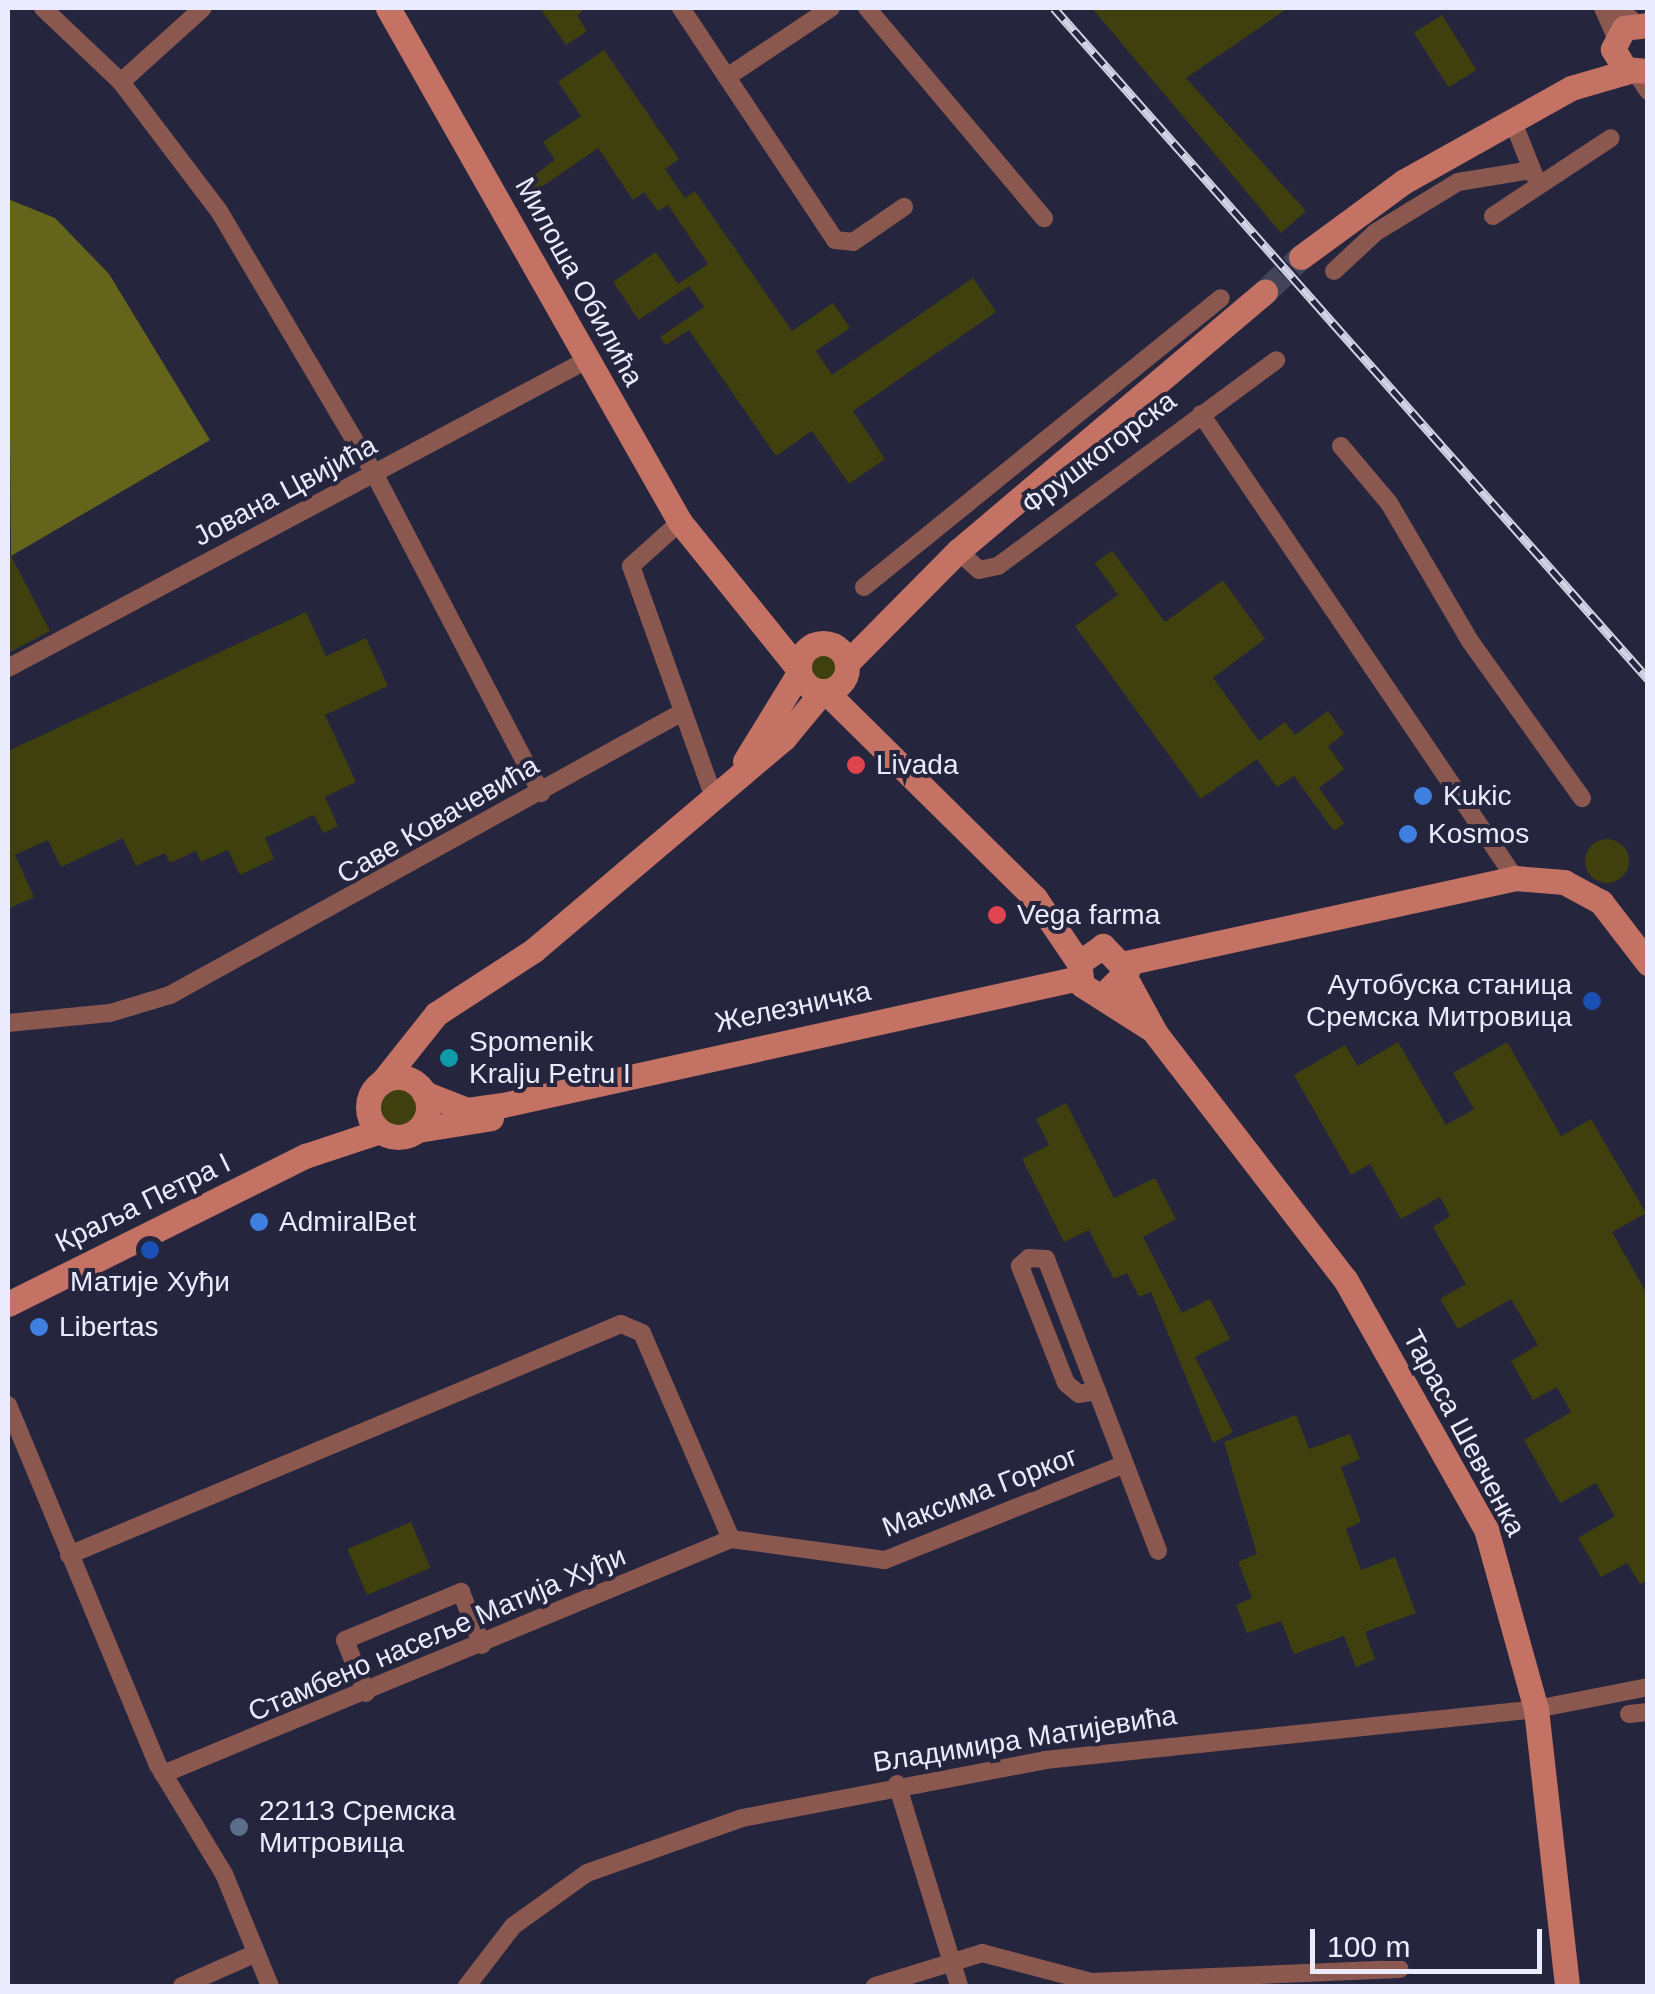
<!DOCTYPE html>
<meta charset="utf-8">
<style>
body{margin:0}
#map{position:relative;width:1655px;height:1994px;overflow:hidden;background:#25253e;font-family:Arial,sans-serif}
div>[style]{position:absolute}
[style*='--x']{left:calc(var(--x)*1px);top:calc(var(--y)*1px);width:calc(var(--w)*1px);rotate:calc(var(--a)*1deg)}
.green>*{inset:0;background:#3f400e;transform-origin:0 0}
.round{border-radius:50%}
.forest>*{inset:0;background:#64651b}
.secondary-tunnel>*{height:25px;margin-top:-12.5px;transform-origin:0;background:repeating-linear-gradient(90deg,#43435a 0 25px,transparent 0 37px)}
.street>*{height:18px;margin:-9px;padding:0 9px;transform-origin:9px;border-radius:9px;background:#8b5850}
.secondary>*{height:25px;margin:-12.5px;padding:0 12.5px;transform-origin:12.5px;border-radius:12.5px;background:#c37264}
.secondary>.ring{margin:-12.5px;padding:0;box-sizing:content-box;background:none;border:25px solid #c37264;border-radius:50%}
.rail>*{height:9px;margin-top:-4.5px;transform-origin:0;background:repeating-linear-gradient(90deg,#25253e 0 15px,#d2d3e5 0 30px);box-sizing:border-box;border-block:2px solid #d2d3e5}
.dots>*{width:28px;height:28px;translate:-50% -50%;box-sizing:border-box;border:5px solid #25253e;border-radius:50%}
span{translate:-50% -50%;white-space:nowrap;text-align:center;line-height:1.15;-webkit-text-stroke:8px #25253e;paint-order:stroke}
.street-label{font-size:28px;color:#eaebfc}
.poi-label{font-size:28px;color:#eaebfc}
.left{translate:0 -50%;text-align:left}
.right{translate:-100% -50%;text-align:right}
.frame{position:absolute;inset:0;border:10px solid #eaebfc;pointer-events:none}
.scale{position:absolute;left:1310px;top:1929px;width:232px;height:45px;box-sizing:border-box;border:5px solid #eaebfc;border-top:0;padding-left:12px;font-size:30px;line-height:35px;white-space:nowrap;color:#eaebfc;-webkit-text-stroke:8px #25253e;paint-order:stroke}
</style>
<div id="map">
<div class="green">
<i style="clip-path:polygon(540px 8px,585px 8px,577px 16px,587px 31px,566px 45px)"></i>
<i style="clip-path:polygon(1092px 8px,1288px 8px,1186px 78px,1306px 211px,1281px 233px)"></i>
<i style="left:1442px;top:15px;width:65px;height:33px;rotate:58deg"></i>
<i style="clip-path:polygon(604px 50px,679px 159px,665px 169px,685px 198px,695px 191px,792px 331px,833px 303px,850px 328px,816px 351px,832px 375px,973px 278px,996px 312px,853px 411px,885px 459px,849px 484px,812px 431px,776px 456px,689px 330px,666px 345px,660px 337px,704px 307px,689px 286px,639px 320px,613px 282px,656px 252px,678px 284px,708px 264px,668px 205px,658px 211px,644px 192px,633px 200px,598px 148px,530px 195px,522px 184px,555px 160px,543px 142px,581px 116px,558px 82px)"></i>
<i style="clip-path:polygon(8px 550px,50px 631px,8px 653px)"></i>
<i style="clip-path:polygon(1112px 551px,1165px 622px,1223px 580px,1265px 639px,1213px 678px,1259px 741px,1285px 722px,1295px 735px,1328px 711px,1344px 734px,1328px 746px,1344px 769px,1319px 788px,1344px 823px,1334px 831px,1294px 776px,1277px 787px,1257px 759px,1201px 799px,1075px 626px,1118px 595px,1095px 563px)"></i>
<i style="clip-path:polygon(306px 612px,326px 656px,366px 638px,388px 686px,325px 715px,356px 782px,325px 797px,338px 826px,323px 833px,314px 815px,265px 838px,274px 859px,240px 875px,228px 850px,201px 862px,196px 851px,170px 863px,165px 853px,136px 866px,123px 838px,61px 867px,48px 840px,15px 855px,34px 897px,8px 909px,8px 751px)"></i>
<i class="round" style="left:807px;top:651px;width:30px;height:30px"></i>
<i class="round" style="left:1585px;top:839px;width:44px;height:44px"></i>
<i style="clip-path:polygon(1398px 1042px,1446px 1125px,1474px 1109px,1453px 1073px,1507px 1042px,1561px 1136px,1591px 1119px,1646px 1213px,1612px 1232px,1647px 1294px,1648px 1580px,1640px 1584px,1627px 1563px,1601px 1577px,1578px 1538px,1615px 1516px,1596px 1483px,1560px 1503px,1524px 1440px,1571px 1412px,1557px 1387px,1533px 1400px,1511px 1361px,1538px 1345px,1511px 1299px,1458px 1329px,1440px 1299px,1466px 1284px,1433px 1227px,1450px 1216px,1440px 1197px,1401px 1219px,1370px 1164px,1351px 1175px,1294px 1075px,1345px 1045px,1358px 1066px)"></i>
<i class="round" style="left:380px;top:1088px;width:38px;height:38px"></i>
<i style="clip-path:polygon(1066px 1103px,1114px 1198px,1155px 1178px,1176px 1219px,1143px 1237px,1182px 1313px,1210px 1299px,1230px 1339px,1195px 1357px,1233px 1432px,1213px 1443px,1151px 1292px,1139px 1297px,1127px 1273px,1114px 1279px,1089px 1230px,1064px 1242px,1022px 1159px,1049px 1145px,1036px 1119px)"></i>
<i style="clip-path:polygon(1296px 1415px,1309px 1449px,1350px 1434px,1360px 1459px,1341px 1467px,1361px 1522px,1346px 1529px,1361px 1570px,1395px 1557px,1416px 1613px,1365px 1632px,1375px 1659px,1356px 1667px,1344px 1636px,1294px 1654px,1281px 1621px,1247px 1633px,1236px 1605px,1252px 1598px,1238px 1562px,1257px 1554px,1224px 1442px)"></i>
<i style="left:411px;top:1522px;width:50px;height:69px;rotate:67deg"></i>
</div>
<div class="forest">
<i style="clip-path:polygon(8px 199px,55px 218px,109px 274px,210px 440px,11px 556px)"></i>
</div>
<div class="secondary-tunnel">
<i style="--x:1265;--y:292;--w:50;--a:-44.2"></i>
</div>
<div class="street">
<i style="--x:43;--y:8;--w:108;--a:43.5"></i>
<i style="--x:121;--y:82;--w:162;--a:52.8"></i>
<i style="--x:219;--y:211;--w:307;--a:59.4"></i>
<i style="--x:375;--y:475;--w:359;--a:62.4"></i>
<i style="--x:681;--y:8;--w:278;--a:56.4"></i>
<i style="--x:835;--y:240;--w:18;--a:6"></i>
<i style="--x:853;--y:242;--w:62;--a:-34.5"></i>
<i style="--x:867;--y:8;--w:275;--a:49.9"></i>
<i style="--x:1603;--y:8;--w:32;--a:66"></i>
<i style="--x:1619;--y:8;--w:22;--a:43"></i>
<i style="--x:1636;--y:73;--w:22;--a:56"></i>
<i style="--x:727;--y:77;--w:125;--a:-33.6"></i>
<i style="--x:121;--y:82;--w:110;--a:-42.1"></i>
<i style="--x:1513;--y:122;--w:59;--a:68.2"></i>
<i style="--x:1493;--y:216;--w:141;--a:-33.5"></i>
<i style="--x:1334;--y:271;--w:57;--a:-42.9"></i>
<i style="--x:1376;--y:232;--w:96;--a:-31.4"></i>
<i style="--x:1458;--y:182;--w:74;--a:-9.3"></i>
<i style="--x:1201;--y:414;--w:560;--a:55.91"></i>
<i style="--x:1341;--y:446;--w:75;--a:49.9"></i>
<i style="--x:1389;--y:503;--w:160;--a:59.6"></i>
<i style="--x:1470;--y:641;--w:193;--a:54.5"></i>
<i style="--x:680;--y:522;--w:66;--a:138.1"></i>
<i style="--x:631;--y:566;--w:243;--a:70.3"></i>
<i style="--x:958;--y:551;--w:28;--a:42"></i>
<i style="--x:979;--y:570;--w:19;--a:-12"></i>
<i style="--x:998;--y:566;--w:346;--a:-36.5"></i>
<i style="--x:864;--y:587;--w:459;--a:-39"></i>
<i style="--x:8;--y:668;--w:656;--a:-28.01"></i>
<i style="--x:8;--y:1023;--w:102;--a:-5.6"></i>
<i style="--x:110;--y:1013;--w:63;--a:-16.7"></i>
<i style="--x:170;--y:995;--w:581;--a:-28.9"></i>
<i style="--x:1097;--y:1391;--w:18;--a:171"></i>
<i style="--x:1079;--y:1394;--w:17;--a:-140"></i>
<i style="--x:1066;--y:1383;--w:126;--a:-111.5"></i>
<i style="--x:1020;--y:1266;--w:12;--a:-42"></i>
<i style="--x:1029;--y:1258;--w:17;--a:3"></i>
<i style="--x:1046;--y:1259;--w:142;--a:68.9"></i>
<i style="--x:1097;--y:1391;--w:171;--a:69.1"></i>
<i style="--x:8;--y:1405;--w:390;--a:67.4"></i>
<i style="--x:158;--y:1765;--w:127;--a:58.8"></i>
<i style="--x:224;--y:1874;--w:121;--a:67.7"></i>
<i style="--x:69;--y:1555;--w:598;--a:-22.71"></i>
<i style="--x:621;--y:1324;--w:23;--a:23"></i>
<i style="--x:642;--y:1333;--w:224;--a:66.6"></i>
<i style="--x:731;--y:1539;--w:155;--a:7.8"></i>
<i style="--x:885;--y:1560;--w:258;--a:-21.8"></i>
<i style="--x:366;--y:1693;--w:57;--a:-111.6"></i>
<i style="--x:345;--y:1640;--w:126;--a:-22.5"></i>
<i style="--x:461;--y:1592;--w:57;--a:68.4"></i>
<i style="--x:1629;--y:1714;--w:19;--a:-6"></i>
<i style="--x:163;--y:1774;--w:615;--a:-22.48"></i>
<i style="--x:897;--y:1784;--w:211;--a:72.9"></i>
<i style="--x:182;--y:1986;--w:81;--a:-24"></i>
<i style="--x:467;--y:1986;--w:76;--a:-52.5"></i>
<i style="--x:513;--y:1926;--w:91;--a:-35.6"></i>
<i style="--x:587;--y:1873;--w:164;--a:-19.5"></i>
<i style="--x:742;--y:1818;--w:309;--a:-10.8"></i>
<i style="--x:1045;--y:1760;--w:494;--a:-5.9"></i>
<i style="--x:1536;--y:1709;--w:114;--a:-11.1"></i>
<i style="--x:875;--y:1986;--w:112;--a:-17.1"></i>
<i style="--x:982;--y:1953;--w:114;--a:14.8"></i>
<i style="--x:1092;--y:1982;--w:308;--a:-2.4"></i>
</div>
<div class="secondary">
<i style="--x:388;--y:8;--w:591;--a:60.4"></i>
<i style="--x:680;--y:522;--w:188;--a:51.1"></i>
<i style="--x:1648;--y:25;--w:24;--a:173"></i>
<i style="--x:1624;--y:28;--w:24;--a:118"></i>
<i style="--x:1613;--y:49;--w:23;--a:59"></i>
<i style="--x:1625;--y:69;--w:23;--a:5"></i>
<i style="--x:1301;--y:257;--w:127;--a:-36.3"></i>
<i style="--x:1403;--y:182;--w:193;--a:-29.2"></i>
<i style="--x:1571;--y:88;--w:61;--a:-16.1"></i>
<i class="ring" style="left:799px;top:643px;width:23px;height:23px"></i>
<i style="--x:847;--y:663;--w:158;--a:-45.3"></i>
<i style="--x:958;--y:551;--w:402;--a:-40.2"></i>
<i style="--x:825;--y:691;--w:295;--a:44.6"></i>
<i style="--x:1035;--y:898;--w:78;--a:55.9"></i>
<i style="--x:745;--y:761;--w:103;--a:-58.5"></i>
<i style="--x:1126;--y:963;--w:398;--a:-12.3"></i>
<i style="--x:1515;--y:878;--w:49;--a:4.7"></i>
<i style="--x:1564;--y:882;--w:42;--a:28.4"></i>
<i style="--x:1601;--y:902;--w:77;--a:52.4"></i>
<i style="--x:1126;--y:979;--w:63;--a:61.4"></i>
<i style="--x:1156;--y:1034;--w:309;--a:52.4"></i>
<i style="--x:1345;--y:1279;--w:287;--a:60.6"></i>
<i style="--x:1486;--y:1529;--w:187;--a:74.5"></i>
<i style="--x:1536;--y:1709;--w:279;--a:83.6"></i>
<i style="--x:1102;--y:996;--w:35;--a:-45"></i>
<i style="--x:1127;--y:971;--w:35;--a:-134"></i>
<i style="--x:1103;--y:946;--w:29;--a:145"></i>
<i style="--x:1079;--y:963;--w:22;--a:82"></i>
<i style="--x:1082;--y:985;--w:82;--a:32.5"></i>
<i class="ring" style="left:368px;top:1077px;width:35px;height:35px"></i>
<i style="--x:382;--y:1082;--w:87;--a:-51.5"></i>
<i style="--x:436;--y:1014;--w:117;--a:-33.1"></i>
<i style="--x:534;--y:950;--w:328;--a:-40.3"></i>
<i style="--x:784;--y:738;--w:61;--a:-50.3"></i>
<i style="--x:424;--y:1093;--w:46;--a:21.6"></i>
<i style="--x:467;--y:1110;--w:36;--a:-8"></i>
<i style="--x:503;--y:1105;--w:590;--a:-12.43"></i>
<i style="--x:418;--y:1130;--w:74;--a:-9.3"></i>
<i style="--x:8;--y:1304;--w:332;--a:-26.5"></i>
<i style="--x:305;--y:1156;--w:79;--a:-18.4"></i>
</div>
<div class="rail">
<i style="--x:1054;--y:8;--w:896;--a:48.48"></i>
</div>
<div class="dots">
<i style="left:856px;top:765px;background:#e0444e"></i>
<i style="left:1423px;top:796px;background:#3f7fe0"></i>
<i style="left:1408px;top:834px;background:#3f7fe0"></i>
<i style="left:997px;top:915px;background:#e0444e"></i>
<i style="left:1592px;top:1001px;background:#1a4fb4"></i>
<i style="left:449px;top:1058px;background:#0f9aa8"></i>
<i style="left:259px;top:1222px;background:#3f7fe0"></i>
<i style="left:150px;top:1250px;background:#1a4fb4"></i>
<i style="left:39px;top:1327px;background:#3f7fe0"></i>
<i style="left:239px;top:1827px;background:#5c6f8a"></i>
</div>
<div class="street-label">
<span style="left:579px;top:282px;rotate:61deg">Милоша Обилића</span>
<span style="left:1099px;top:453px;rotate:-37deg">Фрушкогорска</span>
<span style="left:285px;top:491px;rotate:-28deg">Јована Цвијића</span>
<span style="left:438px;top:820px;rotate:-30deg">Саве Ковачевића</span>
<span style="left:793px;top:1007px;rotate:-12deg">Железничка</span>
<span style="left:143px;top:1203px;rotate:-26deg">Краља Петра I</span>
<span style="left:1464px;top:1433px;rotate:62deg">Тараса Шевченка</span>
<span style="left:980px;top:1492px;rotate:-21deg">Максима Горког</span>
<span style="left:437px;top:1634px;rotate:-23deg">Стамбено насеље Матија Хуђи</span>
<span style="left:1025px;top:1739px;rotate:-9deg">Владимира Матијевића</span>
</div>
<div class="poi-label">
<span class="left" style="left:876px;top:765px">Livada</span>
<span class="left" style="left:1443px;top:796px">Kukic</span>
<span class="left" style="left:1428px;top:834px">Kosmos</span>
<span class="left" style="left:1017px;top:915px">Vega farma</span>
<span class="right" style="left:1572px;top:1001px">Аутобуска станица<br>Сремска Митровица</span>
<span class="left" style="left:469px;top:1058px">Spomenik<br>Kralju Petru I</span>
<span class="left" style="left:279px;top:1222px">AdmiralBet</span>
<span style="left:150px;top:1282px">Матије Хуђи</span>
<span class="left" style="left:59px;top:1327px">Libertas</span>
<span class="left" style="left:259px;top:1827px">22113 Сремска<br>Митровица</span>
</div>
<div class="frame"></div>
<div class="scale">100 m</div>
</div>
